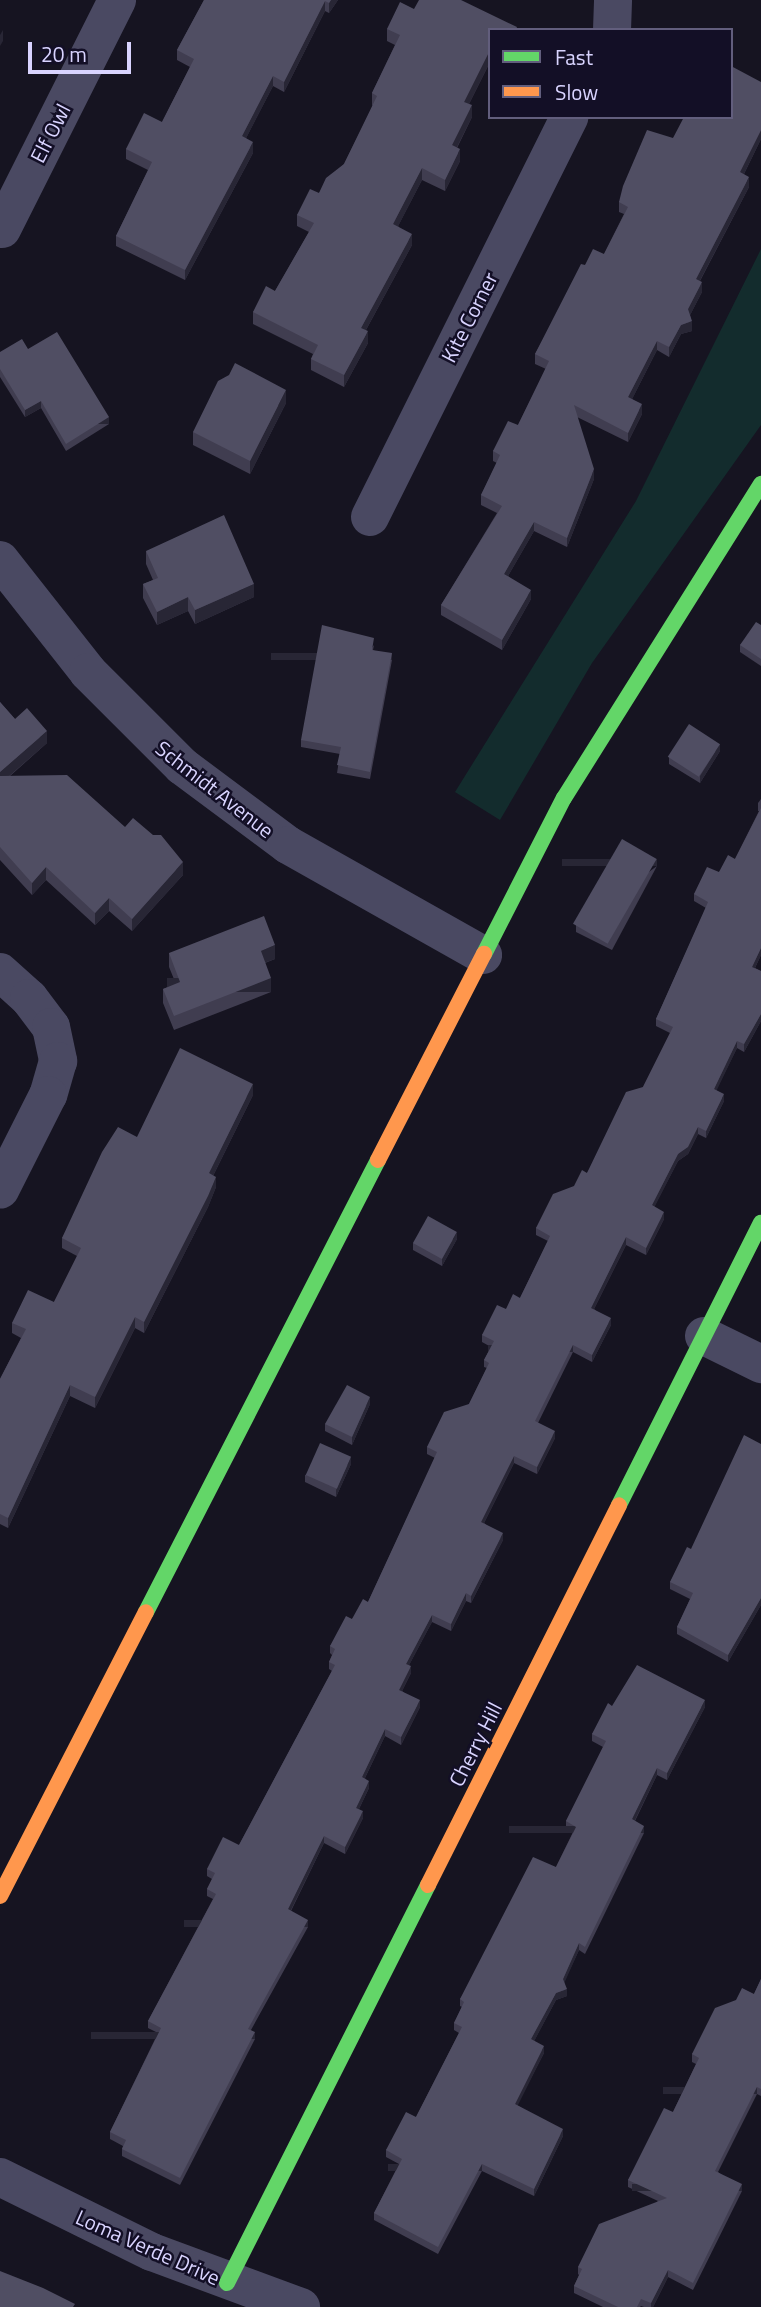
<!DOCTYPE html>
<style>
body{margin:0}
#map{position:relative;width:761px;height:2307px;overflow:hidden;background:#161421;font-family:"Titillium Web",sans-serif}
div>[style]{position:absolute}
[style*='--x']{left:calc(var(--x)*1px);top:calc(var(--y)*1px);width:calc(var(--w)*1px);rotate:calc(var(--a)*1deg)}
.green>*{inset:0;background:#132c2d}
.street>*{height:38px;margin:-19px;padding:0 19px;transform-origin:19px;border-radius:19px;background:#4a4962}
.fast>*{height:16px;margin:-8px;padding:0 8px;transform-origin:8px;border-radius:8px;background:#63d668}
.slow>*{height:16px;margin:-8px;padding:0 8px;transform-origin:8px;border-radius:8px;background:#ff974d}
.wall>*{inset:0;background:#403d50}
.shaded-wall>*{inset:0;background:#282635;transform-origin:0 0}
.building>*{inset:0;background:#504e63;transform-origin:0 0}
span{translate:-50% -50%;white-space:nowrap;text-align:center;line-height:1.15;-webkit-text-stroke:5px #130f26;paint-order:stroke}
.street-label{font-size:21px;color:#d9d4ff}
.legend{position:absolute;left:488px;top:28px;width:245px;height:91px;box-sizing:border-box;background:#130f26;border:2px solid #625e7d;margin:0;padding:9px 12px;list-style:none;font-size:21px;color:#d9d4ff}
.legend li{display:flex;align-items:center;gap:14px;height:35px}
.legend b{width:35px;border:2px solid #625e7d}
.scale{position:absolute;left:28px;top:42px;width:103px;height:32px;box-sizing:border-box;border:4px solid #d9d4ff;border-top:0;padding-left:9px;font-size:21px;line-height:24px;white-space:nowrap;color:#d9d4ff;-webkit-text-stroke:5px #130f26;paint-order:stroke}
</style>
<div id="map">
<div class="green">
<i style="clip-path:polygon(761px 249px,761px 425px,592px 663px,500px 820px,455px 792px,636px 501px)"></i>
</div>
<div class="street">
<i style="--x:612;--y:30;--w:30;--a:-88"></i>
<i style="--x:2;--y:229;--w:256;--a:-63.3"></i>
<i style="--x:370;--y:517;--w:447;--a:-63.5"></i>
<i style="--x:0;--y:560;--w:142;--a:51.8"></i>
<i style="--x:88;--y:672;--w:133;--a:45"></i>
<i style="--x:182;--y:766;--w:132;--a:36.7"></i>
<i style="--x:288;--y:845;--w:224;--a:29.4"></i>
<i style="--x:0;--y:972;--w:39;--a:42"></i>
<i style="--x:29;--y:998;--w:36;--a:53"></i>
<i style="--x:51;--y:1027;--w:35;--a:78"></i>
<i style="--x:58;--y:1061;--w:35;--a:106"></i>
<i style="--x:48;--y:1095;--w:106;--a:116.8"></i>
<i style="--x:704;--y:1336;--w:64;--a:26.2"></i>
<i style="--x:0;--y:2177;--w:169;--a:26.3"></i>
<i style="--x:152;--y:2252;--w:159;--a:20.3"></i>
</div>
<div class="fast">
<i style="--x:484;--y:954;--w:175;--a:-62.9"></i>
<i style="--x:564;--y:798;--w:371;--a:-57.9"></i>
<i style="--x:619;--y:1505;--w:316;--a:-63.3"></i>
<i style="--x:146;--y:1612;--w:508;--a:-62.83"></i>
<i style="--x:227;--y:2283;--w:446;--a:-63.2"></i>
</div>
<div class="slow">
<i style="--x:378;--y:1160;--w:232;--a:-62.8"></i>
<i style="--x:428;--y:1885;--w:425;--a:-63.3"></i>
<i style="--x:0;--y:1896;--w:319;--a:-62.8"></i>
</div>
<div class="wall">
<i style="clip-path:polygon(204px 0,338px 0,329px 13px,325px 11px,284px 92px,273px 86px,246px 138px,253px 153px,185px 280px,116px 246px,116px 236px,148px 170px,126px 159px,126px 149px,162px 122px,190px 67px,177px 60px,177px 50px)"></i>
<i style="clip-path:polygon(414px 9px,517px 30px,490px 30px,490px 62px,469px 104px,472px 117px,457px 148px,460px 161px,445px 191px,422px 180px,398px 226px,412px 245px,366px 330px,368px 343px,344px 387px,311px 370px,311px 359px,313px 354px,253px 324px,253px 312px,275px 291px,309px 232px,297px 226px,297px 215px,319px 193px,344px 164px,373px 106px,372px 105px,372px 93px,395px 45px,387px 41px,387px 29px)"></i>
<i style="clip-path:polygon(761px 82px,761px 139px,744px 174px,749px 187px,700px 281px,702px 292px,690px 315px,692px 331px,681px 334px,669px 357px,657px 350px,632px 399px,642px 414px,628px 442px,577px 417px,594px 479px,567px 547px,534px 531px,508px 576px,531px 599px,502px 650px,441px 615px,441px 605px,497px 513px,481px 505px,481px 495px,497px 463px,493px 461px,493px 451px,518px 425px,546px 369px,535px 364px,535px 354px,585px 265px,604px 254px,624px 214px,619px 212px,619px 202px,673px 138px)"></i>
<i style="clip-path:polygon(28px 349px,109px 424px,66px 451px,41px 408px,25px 417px,0 377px,0 352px)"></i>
<i style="clip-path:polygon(286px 403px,250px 474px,193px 445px,193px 432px)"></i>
<i style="clip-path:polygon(146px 551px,254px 597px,195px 624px,188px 611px,157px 625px,143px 598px,143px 584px,153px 580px,146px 564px)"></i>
<i style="clip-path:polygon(761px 625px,761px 666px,740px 652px,740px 645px)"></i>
<i style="clip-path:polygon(374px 645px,373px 650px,392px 660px,370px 779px,337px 773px,340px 754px,301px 747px,301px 740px)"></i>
<i style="clip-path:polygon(0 702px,15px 719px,47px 743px,10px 776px,125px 827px,183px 875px,132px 931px,109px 911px,95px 925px,46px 880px,32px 895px,0 860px)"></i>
<i style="clip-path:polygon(720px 751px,700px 783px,669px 764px,669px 757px)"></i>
<i style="clip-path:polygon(761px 799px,761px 955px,755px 968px,761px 971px,761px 1021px,744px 1052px,737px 1048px,716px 1090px,724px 1101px,706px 1138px,698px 1134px,688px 1154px,678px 1161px,654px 1207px,664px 1219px,646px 1255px,626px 1245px,594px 1309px,611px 1325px,592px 1362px,573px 1352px,538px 1423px,555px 1438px,537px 1474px,514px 1463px,484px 1523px,503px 1540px,471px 1603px,466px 1601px,451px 1631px,432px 1622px,409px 1665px,411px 1673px,402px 1691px,420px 1707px,401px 1745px,385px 1736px,365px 1778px,369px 1788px,359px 1809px,363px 1818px,345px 1854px,324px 1843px,291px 1911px,308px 1927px,251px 2030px,255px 2039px,180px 2185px,122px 2156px,122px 2149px,123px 2146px,110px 2139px,110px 2132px,158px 2033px,148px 2028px,148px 2021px,213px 1899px,207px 1896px,207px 1889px,212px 1879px,207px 1876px,207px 1869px,239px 1845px,332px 1671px,329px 1669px,329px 1662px,332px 1655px,330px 1653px,330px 1646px,352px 1619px,368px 1602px,435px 1458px,427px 1454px,427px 1447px,469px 1404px,487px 1368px,484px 1367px,484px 1360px,491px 1347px,482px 1342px,482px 1335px,506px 1309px,520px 1298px,548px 1241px,536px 1235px,536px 1228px,587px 1173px,643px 1087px,670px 1033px,656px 1026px,656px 1019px,706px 908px,694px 901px,694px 894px,719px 872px,735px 859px,759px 811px,758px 811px,758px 803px)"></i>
<i style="clip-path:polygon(657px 866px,612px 950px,576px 932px,576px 925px)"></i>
<i style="clip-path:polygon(169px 953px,275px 959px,265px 963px,271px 992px,174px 1030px,163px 1003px,163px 989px,176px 984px,169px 967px)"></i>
<i style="clip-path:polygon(253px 1095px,213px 1176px,216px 1187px,208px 1207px,144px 1333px,135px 1328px,95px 1408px,70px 1396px,8px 1528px,0 1524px,0 1379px,21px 1338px,12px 1333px,12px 1323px,54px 1302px,77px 1256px,62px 1248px,62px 1238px,137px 1137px)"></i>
<i style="clip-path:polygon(457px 1239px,442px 1266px,413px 1250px,413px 1243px)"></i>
<i style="clip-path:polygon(370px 1404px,352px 1445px,325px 1431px,325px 1424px)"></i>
<i style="clip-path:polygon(761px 1444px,761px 1605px,728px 1662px,677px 1634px,677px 1627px,690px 1599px,670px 1589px,670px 1582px)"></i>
<i style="clip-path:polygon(351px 1464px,336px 1497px,305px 1482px,305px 1475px)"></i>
<i style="clip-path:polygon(612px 1706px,705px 1707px,667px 1780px,657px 1775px,635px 1821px,644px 1833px,585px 1954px,579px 1950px,564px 1982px,567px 1996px,556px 2000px,534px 2041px,544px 2053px,517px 2105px,563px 2136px,534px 2196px,482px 2171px,438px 2254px,374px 2220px,374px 2213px,399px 2164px,386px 2157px,386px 2150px,416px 2117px,459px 2033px,454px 2030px,454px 2023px,462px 2007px,460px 2006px,460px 1999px,556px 1867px,573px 1832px,566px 1828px,566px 1821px,603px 1747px,592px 1741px,592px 1734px)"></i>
<i style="clip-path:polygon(761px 1979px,761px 2096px,757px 2094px,718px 2172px,742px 2191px,693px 2290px,668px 2277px,653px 2307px,644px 2307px,641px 2306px,640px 2307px,603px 2307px,574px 2293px,574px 2286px,579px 2275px,578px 2274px,578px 2267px,658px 2201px,628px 2187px,628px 2180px,673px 2112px,696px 2064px,692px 2062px,692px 2054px,754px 1994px)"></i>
</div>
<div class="shaded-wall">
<i style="clip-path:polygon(331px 0,338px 0,329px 13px,329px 3px)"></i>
<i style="clip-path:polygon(325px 1px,325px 11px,284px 92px,284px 82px)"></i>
<i style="clip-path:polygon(3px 30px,3px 41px,0 46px,0 35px)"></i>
<i style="clip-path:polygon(490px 50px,490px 62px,464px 114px,464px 102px)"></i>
<i style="clip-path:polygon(273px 76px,273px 86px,242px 146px,242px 136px)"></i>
<i style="clip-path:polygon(472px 105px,472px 117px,452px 157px,452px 145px)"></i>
<i style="clip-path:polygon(761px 130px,761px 139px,740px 182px,740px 172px)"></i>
<i style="clip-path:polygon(253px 142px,253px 153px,185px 280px,185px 270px)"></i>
<i style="clip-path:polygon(460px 149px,460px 161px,445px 191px,445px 180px)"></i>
<i style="clip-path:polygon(422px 168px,422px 180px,393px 236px,393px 224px)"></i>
<i style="clip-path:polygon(749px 177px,749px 187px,696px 288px,696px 279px)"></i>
<i style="clip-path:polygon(412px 234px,412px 245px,361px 339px,361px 328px)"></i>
<i style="clip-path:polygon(702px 282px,702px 292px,688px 319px,688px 309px)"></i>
<i style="clip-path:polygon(692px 321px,692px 331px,681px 334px,669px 357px,669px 347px,681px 325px)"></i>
<i style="clip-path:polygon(368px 331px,368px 343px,344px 387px,344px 375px)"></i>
<i style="clip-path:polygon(657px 341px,657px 350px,628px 407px,628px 397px)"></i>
<i style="clip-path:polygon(286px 390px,286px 403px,250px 474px,250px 461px)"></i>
<i style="clip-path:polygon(41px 401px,41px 408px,25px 417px,25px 410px)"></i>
<i style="clip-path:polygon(642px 404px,642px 414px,628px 442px,628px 433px)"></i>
<i style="left:109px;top:417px;width:7px;height:51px;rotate:90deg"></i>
<i style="clip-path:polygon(594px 469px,594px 479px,567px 547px,567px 538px)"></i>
<i style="clip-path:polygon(534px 522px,534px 531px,504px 583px,504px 574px)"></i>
<i style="clip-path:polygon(254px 584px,254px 597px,195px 624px,195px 610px)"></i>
<i style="clip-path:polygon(531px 590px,531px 599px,502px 650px,502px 640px)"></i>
<i style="clip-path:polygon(188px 597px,188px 611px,157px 625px,157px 612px)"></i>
<i style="left:392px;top:653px;width:7px;height:121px;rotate:90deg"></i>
<i style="clip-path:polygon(47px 731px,47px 743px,0 784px,0 772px)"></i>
<i style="clip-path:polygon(720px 744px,720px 751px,700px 783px,700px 776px)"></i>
<i style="left:657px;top:859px;width:7px;height:95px;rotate:90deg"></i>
<i style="clip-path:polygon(183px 862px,183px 875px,132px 931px,132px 919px)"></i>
<i style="clip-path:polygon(46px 867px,46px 880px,32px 895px,32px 883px)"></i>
<i style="clip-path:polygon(109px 898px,109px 911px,95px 925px,95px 913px)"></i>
<i style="clip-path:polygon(275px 945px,275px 959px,261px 964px,261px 951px)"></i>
<i style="clip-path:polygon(761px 948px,761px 955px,752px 974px,752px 967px)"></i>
<i style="left:271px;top:978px;width:14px;height:104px;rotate:90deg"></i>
<i style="clip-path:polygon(761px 1014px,761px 1021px,744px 1052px,744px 1044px)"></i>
<i style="clip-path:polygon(737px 1041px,737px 1048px,714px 1096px,714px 1089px)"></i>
<i style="clip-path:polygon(253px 1084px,253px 1095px,209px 1184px,209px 1173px)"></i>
<i style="clip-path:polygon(724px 1094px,724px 1101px,706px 1138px,706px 1131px)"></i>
<i style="clip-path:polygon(698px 1127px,698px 1134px,688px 1154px,678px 1161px,652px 1212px,652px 1205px,678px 1154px)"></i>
<i style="clip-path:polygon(216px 1177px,216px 1187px,208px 1207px,144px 1333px,144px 1322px)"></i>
<i style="clip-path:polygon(664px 1212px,664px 1219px,646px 1255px,646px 1248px)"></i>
<i style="clip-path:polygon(457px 1232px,457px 1239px,442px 1266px,442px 1259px)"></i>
<i style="clip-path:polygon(626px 1237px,626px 1245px,591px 1315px,591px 1308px)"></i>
<i style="clip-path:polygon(135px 1317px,135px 1328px,95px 1408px,95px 1397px)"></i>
<i style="clip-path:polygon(611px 1318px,611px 1325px,592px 1362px,592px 1355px)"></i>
<i style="left:573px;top:1345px;width:7px;height:85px;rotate:90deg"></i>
<i style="clip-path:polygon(70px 1385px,70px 1396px,8px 1528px,8px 1518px)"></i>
<i style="clip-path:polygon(370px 1397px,370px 1404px,352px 1445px,352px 1437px)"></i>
<i style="clip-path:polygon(555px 1431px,555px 1438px,537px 1474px,537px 1467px)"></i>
<i style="clip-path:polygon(514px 1456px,514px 1463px,481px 1529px,481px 1522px)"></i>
<i style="clip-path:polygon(351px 1457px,351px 1464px,336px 1497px,336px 1490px)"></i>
<i style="clip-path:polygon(503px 1533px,503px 1540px,471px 1603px,471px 1596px)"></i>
<i style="clip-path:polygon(466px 1593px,466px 1601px,451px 1631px,451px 1624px)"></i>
<i style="clip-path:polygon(761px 1598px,761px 1605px,728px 1662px,728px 1655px)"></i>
<i style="clip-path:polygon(432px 1615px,432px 1622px,406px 1671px,406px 1664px)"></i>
<i style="clip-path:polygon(411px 1666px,411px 1673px,399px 1697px,399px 1690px)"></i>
<i style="clip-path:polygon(420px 1700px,420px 1707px,401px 1745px,401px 1737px)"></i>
<i style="clip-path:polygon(705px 1700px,705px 1707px,667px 1780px,667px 1773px)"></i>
<i style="clip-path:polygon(385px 1729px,385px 1736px,362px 1784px,362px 1777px)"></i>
<i style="clip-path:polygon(657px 1768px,657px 1775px,632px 1826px,632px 1819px)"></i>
<i style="clip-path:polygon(369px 1781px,369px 1788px,356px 1815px,356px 1808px)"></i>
<i style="clip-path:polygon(363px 1811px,363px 1818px,345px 1854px,345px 1847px)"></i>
<i style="left:644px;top:1826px;width:7px;height:135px;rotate:90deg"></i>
<i style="clip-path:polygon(324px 1836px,324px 1843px,288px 1916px,288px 1909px)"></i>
<i style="left:308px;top:1920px;width:7px;height:124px;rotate:90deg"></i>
<i style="clip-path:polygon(579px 1943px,579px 1950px,563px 1986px,563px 1979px)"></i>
<i style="clip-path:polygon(567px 1989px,567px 1996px,556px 2000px,531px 2047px,531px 2039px,556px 1993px)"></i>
<i style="left:255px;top:2032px;width:7px;height:164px;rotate:90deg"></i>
<i style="clip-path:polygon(544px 2046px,544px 2053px,515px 2111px,515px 2104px)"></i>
<i style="left:757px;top:2087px;width:7px;height:94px;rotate:90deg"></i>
<i style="clip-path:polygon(563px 2129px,563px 2136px,534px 2196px,534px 2189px)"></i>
<i style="left:482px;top:2164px;width:7px;height:94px;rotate:90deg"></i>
<i style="left:742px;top:2184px;width:7px;height:110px;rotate:90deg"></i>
<i style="clip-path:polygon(668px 2270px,668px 2277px,653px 2307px,651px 2307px,651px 2303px)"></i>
</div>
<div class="building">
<i style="clip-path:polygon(204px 0,331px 0,329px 3px,325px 1px,284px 82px,273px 76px,242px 136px,253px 142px,185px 270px,116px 236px,152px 162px,126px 149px,144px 113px,162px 122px,194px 59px,177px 50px)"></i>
<i style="clip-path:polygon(419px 0,461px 0,517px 27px,516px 30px,490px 30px,490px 50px,464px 102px,472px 105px,452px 145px,460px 149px,445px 180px,422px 168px,393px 224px,412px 234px,361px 328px,368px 331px,344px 375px,311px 359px,318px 345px,253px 312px,266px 286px,275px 291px,314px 223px,297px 215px,310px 189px,319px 193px,326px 178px,344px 164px,377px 96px,372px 93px,400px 35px,387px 29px,400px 2px,414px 9px)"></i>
<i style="clip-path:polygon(731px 66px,761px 82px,761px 130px,740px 172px,749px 177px,696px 279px,702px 282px,688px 309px,692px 321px,681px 325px,669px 347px,657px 341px,628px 397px,642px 404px,628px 433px,574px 405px,594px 469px,567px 538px,534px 522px,504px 574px,531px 590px,502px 640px,441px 605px,502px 506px,481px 495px,500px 455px,493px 451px,508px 421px,518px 425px,549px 361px,535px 354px,581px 264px,585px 265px,593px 249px,604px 254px,628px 207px,619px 202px,623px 186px,647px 130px,673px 138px,684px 117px,731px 117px)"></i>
<i style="clip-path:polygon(57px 332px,109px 417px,66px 444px,41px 401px,25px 410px,0 369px,0 352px,22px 339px,28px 349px)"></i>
<i style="clip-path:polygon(235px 363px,286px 390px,250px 461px,193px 432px,218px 381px,229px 375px)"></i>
<i style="clip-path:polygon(224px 515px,254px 584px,195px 610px,188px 597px,157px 612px,143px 584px,158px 578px,146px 551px)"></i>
<i style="clip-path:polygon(756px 622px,761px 625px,761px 659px,740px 645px)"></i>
<i style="clip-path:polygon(322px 625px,374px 638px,372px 650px,392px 653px,370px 772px,337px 765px,341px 747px,301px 740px)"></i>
<i style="clip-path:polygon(0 702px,15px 719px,27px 708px,47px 731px,0 772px)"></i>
<i style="left:689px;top:724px;width:37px;height:39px;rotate:33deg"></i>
<i style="clip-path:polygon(67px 775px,125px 827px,133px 818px,153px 835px,161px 835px,183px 862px,132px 919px,109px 898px,95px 913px,46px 867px,32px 883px,0 847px,0 776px)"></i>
<i style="clip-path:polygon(761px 808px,761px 948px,752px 967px,761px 971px,761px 1014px,744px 1044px,737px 1041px,714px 1089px,724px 1094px,706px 1131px,698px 1127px,688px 1147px,678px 1154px,652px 1205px,664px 1212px,646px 1248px,626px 1237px,591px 1308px,611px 1318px,592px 1355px,573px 1345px,535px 1421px,555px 1431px,537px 1467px,514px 1456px,481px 1522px,503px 1533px,471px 1596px,466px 1593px,451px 1624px,432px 1615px,406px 1664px,411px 1666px,399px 1690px,420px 1700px,401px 1737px,385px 1729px,362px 1777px,369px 1781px,356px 1808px,363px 1811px,345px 1847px,324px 1836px,288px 1909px,308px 1920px,248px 2029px,255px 2032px,180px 2178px,122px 2149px,126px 2140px,110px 2132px,161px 2028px,148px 2021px,216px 1894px,207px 1889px,215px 1873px,207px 1869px,223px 1837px,239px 1845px,335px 1665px,329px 1662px,335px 1649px,330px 1646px,346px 1616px,352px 1619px,363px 1599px,368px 1602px,437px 1452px,427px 1447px,444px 1412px,469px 1404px,489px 1363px,484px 1360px,494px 1341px,482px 1335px,497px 1305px,506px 1309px,513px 1294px,520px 1298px,550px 1236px,536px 1228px,553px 1194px,574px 1186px,582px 1170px,587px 1173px,626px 1092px,643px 1087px,673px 1027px,656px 1019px,708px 902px,694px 894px,707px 867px,719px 872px,728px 855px,735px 859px)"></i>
<i style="left:622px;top:839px;width:40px;height:98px;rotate:30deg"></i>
<i style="clip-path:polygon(264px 916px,275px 945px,261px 951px,271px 978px,174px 1016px,163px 989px,180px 982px,169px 953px)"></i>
<i style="clip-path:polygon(180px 1048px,253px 1084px,209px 1173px,216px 1177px,208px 1196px,144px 1322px,135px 1317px,95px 1397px,70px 1385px,8px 1518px,0 1514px,0 1379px,26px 1329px,12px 1323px,28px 1290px,54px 1302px,81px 1248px,62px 1238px,102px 1152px,118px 1127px,137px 1137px)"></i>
<i style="left:428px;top:1216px;width:33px;height:31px;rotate:29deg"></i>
<i style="clip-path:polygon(347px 1385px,370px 1397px,352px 1437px,325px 1424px)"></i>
<i style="clip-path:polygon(744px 1435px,761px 1444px,761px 1598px,728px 1655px,677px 1627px,693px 1593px,670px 1582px,687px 1547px,691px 1549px)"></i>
<i style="left:320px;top:1443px;width:34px;height:35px;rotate:24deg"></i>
<i style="clip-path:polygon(637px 1665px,705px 1700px,667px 1773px,657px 1768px,632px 1819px,644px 1826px,585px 1947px,579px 1943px,563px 1979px,567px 1989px,556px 1993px,531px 2039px,544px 2046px,515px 2104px,563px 2129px,534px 2189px,482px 2164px,438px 2247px,374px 2213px,402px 2159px,386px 2150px,406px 2112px,416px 2117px,462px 2027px,454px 2023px,464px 2002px,460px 1999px,533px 1857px,556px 1867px,576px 1827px,566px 1821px,606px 1741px,592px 1734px,608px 1703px,612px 1706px)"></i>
<i style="clip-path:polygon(761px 1979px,761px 2089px,757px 2087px,715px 2171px,742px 2184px,693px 2283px,668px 2270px,651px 2303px,641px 2299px,637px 2307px,618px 2307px,574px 2286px,582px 2269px,578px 2267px,599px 2224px,667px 2198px,628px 2180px,664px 2108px,673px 2112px,699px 2058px,692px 2054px,715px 2008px,736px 2000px,742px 1988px,754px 1994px)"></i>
<i style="clip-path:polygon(0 2271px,43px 2288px,75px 2304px,73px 2307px,0 2307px)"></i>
</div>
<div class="street-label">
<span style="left:50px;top:133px;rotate:-63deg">Elf Owl</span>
<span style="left:469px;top:317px;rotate:-63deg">Kite Corner</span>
<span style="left:215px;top:789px;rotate:38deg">Schmidt Avenue</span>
<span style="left:475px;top:1744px;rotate:-63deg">Cherry Hill</span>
<span style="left:148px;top:2247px;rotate:24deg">Loma Verde Drive</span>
</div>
<ul class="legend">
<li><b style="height:9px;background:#63d668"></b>Fast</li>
<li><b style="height:9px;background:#ff974d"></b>Slow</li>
</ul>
<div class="scale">20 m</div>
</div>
